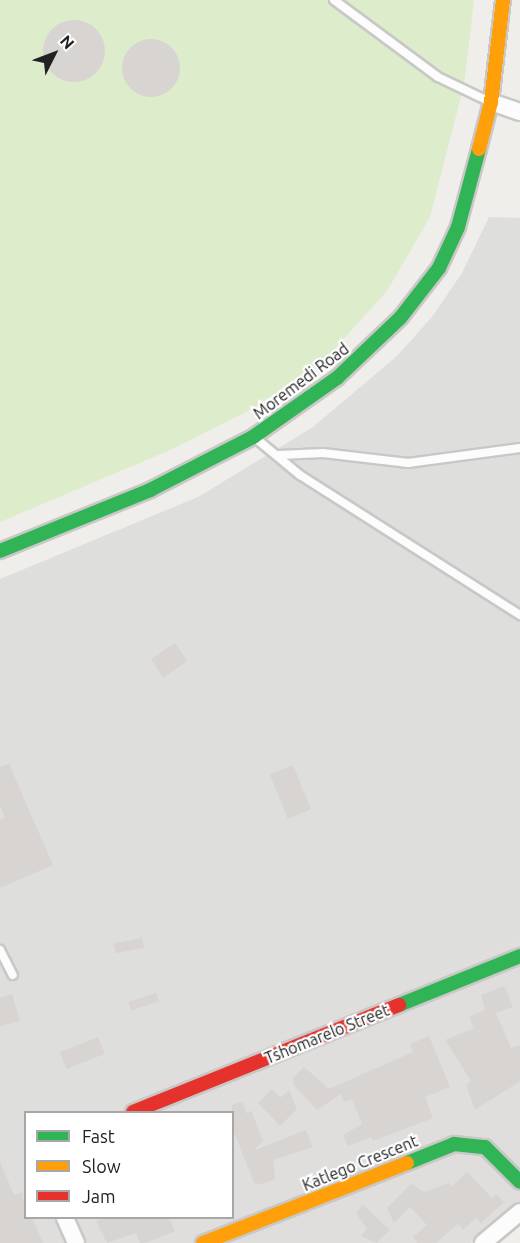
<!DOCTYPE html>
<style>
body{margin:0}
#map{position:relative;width:520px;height:1243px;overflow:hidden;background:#f0eeeb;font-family:Ubuntu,sans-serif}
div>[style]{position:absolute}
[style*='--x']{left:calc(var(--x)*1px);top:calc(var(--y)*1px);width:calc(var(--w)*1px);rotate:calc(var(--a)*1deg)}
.residential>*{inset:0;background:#dfdedc}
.religious>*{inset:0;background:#dededc}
.grass>*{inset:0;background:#ddeccb}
.building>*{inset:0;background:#d7d4d2;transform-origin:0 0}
.round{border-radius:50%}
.roads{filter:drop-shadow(2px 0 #c9c8c7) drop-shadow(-2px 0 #c9c8c7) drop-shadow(0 2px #c9c8c7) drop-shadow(0 -2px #c9c8c7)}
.lane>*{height:8px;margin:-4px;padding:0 4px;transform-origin:4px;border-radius:4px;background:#fdfcfc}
.street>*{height:16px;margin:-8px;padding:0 8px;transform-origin:8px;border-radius:8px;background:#fdfcfc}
.fast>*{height:14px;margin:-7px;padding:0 7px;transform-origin:7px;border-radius:7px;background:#30b455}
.slow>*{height:14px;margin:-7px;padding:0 7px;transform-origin:7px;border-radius:7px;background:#ff9f0a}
.jam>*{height:14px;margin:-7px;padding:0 7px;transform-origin:7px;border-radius:7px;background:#e5322d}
span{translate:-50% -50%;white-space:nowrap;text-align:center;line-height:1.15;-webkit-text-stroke:4.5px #fff;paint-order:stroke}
.street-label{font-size:16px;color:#222}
.legend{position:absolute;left:24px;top:1111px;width:210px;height:108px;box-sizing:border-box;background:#fff;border:2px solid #a7a7a7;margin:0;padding:8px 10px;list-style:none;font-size:18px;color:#222}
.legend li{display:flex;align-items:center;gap:12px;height:30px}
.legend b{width:30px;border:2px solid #a7a7a7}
.north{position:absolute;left:24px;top:24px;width:60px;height:60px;-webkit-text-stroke:4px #fff;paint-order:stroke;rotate:48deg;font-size:16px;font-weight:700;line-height:24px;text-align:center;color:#222}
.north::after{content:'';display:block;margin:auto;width:21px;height:27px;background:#222;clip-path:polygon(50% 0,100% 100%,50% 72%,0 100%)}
</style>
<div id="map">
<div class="residential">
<i style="clip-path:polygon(520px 941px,520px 1201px,471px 1243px,0 1243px,0 1150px,25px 1139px,26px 1218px,232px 1218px,232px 1112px,93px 1112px)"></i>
</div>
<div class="religious">
<i style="clip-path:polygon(489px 217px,520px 218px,520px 941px,94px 1112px,26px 1112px,25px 1140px,0 1150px,0 579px,198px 497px,313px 427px,397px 356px,432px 317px,462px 273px)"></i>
</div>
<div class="grass">
<i style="clip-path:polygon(0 0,474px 0,464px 85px,430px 217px,387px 291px,329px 355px,254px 408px,175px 448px,0 522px)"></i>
</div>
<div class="building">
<i class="round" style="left:43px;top:20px;width:62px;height:62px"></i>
<i class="round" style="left:122px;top:39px;width:58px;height:58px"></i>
<i style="left:175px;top:643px;width:22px;height:29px;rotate:56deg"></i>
<i style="clip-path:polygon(9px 764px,53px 865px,0 888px,0 820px,5px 817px,0 806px,0 767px)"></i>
<i style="left:293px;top:765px;width:48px;height:25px;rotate:68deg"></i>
<i style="left:142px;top:938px;width:10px;height:29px;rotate:79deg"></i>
<i style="clip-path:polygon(504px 986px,513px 1007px,496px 1013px,511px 1048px,520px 1045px,520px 1081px,475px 1110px,466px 1085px,471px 1081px,445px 1040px,474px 1028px,469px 1017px,485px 1010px,481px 995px)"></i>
<i style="left:156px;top:993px;width:9px;height:29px;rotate:72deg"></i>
<i style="clip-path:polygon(12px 994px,20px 1021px,0 1026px,0 998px)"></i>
<i style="clip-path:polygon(429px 1036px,450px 1087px,425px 1097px,433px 1118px,373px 1141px,372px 1137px,348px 1146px,343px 1135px,362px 1124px,352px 1099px,344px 1102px,341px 1094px,317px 1110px,294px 1085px,293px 1077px,304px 1067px,329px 1089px,413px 1052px,410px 1044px)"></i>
<i style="left:98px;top:1037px;width:18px;height:41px;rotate:68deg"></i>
<i style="clip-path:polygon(272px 1089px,280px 1098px,289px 1090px,297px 1109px,280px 1126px,258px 1103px)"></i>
<i style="clip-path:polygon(242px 1102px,247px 1114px,251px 1110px,263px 1141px,253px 1151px,306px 1130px,313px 1147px,273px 1160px,275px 1179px,262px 1184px,254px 1183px,232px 1127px,232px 1105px)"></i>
<i style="clip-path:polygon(0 1162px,14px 1195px,22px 1192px,26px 1218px,32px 1218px,43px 1243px,0 1243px)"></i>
<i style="clip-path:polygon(467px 1172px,492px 1198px,496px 1194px,504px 1202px,481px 1223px,476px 1218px,463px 1230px,458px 1224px,436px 1243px,417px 1243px,413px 1237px,427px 1225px,410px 1207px,394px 1223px,387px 1208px,411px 1184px,424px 1192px,449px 1183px,451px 1187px)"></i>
<i style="clip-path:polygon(363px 1205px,390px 1230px,376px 1243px,361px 1236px,367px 1229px,356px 1213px)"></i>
<i style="clip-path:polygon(104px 1218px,169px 1218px,175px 1231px,145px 1243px,140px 1243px,136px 1233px,107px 1243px,96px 1221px)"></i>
</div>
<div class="roads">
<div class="lane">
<i style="--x:334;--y:0;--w:129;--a:36.5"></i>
<i style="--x:438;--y:77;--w:55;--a:25.6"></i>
<i style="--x:254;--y:437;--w:60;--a:39.6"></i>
<i style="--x:300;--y:475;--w:261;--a:32.5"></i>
<i style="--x:279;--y:455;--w:44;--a:-2.6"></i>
<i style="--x:323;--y:453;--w:86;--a:6.7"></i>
<i style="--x:408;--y:463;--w:113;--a:-7.6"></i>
<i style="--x:0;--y:950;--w:28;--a:63"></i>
</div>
<div class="street">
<i style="--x:491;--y:102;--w:31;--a:19"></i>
<i style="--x:65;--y:1218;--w:27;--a:66"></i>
<i style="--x:483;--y:1243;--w:48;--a:-40"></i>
</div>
<div class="fast">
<i style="--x:0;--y:551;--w:162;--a:-22.1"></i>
<i style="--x:150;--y:490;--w:116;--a:-27.2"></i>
<i style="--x:253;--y:437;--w:103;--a:-35.1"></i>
<i style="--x:337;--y:378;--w:88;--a:-43.6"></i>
<i style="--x:401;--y:317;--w:62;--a:-52.2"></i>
<i style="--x:439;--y:268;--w:45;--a:-65.1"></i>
<i style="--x:458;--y:227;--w:81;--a:-74.9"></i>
<i style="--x:399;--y:1005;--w:131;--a:-22"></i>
<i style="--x:407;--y:1163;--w:51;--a:-22"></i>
<i style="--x:454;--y:1144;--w:31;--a:6"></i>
<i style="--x:485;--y:1147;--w:49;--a:45"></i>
</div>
<div class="slow">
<i style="--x:479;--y:149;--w:49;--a:-75.7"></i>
<i style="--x:491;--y:102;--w:103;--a:-83.3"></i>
<i style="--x:203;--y:1243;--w:219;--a:-21.4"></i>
</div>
<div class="jam">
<i style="--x:133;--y:1112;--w:287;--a:-21.9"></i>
</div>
</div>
<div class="street-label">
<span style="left:301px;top:381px;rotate:-37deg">Moremedi Road</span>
<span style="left:327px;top:1034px;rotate:-22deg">Tshomarelo Street</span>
<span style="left:360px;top:1163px;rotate:-22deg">Katlego Crescent</span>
</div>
<ul class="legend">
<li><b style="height:8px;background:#30b455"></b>Fast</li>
<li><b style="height:8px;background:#ff9f0a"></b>Slow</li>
<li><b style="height:8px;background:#e5322d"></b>Jam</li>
</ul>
<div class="north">N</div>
</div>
